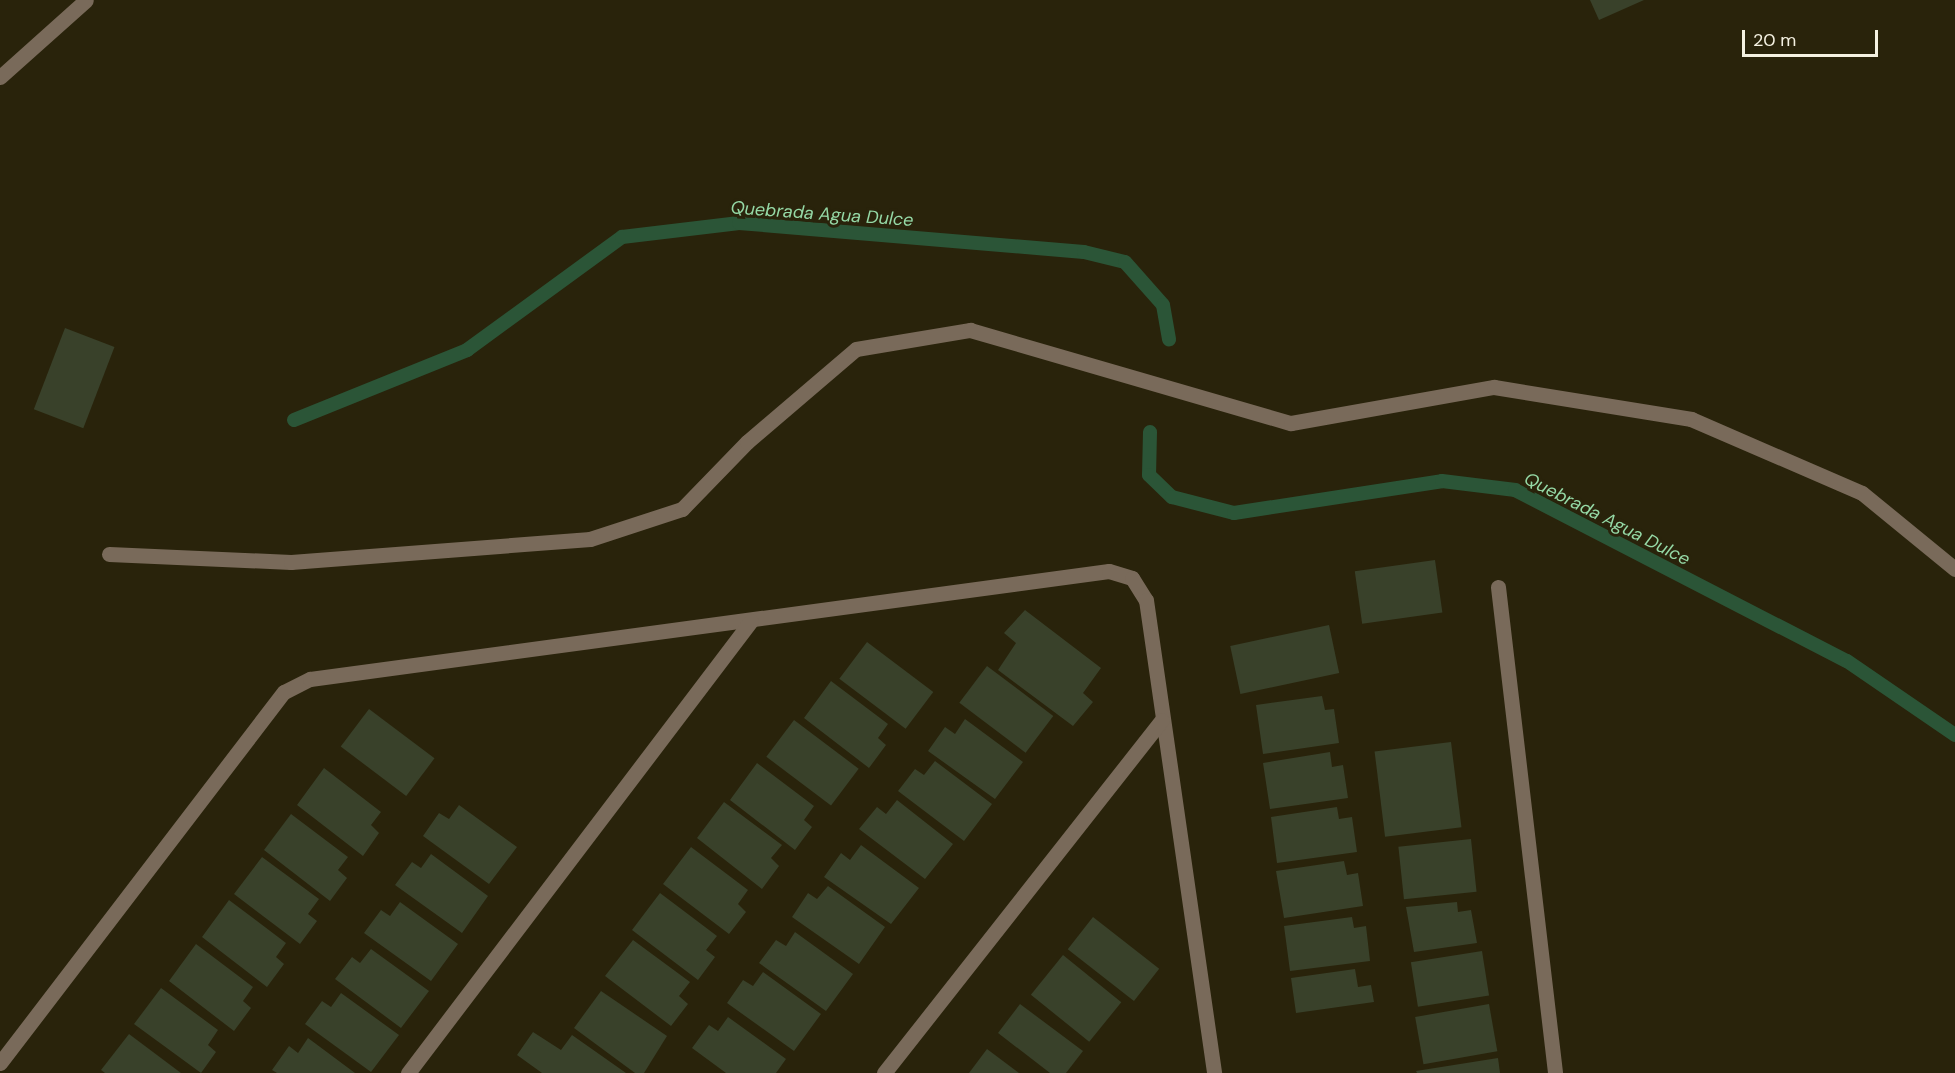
<!DOCTYPE html>
<style>
body{margin:0}
#map{position:relative;width:1955px;height:1073px;overflow:hidden;background:#29230b;font-family:"DM Sans",sans-serif}
div>[style]{position:absolute}
[style*='--x']{left:calc(var(--x)*1px);top:calc(var(--y)*1px);width:calc(var(--w)*1px);rotate:calc(var(--a)*1deg)}
.stream>*{height:14px;margin:-7px;padding:0 7px;transform-origin:7px;border-radius:7px;background:#2b5537}
.building>*{inset:0;background:#39412a;transform-origin:0 0}
.lane>*{height:15px;margin:-7.5px;padding:0 7.5px;transform-origin:7.5px;border-radius:7.5px;background:#796a5a}
.street>*{height:15px;margin:-7.5px;padding:0 7.5px;transform-origin:7.5px;border-radius:7.5px;background:#796a5a}
span{translate:-50% -50%;white-space:nowrap;text-align:center;line-height:1.15;-webkit-text-stroke:6px #29230b;paint-order:stroke}
.water-label{font-size:18px;color:#95d9a6;font-style:italic}
.scale{position:absolute;left:1742px;top:30px;width:136px;height:27px;box-sizing:border-box;border:3px solid #f4f1e2;border-top:0;padding-left:8px;font-size:18px;line-height:21px;white-space:nowrap;color:#f4f1e2;-webkit-text-stroke:4px #29230b;paint-order:stroke}
</style>
<div id="map">
<div class="stream">
<i style="--x:294;--y:420;--w:187;--a:-22"></i>
<i style="--x:467;--y:350;--w:192;--a:-36.1"></i>
<i style="--x:622;--y:237;--w:118;--a:-6.8"></i>
<i style="--x:739;--y:223;--w:346;--a:4.8"></i>
<i style="--x:1084;--y:252;--w:42;--a:13.7"></i>
<i style="--x:1125;--y:262;--w:57;--a:48.5"></i>
<i style="--x:1163;--y:305;--w:35;--a:80"></i>
<i style="--x:1150;--y:432;--w:43;--a:91.3"></i>
<i style="--x:1149;--y:475;--w:32;--a:44"></i>
<i style="--x:1172;--y:497;--w:64;--a:14.5"></i>
<i style="--x:1234;--y:513;--w:210;--a:-8.7"></i>
<i style="--x:1442;--y:481;--w:74;--a:7"></i>
<i style="--x:1515;--y:490;--w:373;--a:27.3"></i>
<i style="--x:1847;--y:661;--w:131;--a:34.4"></i>
</div>
<div class="building">
<i style="clip-path:polygon(1590px 0,1644px 0,1599px 20px)"></i>
<i style="left:65px;top:328px;width:53px;height:87px;rotate:21deg"></i>
<i style="left:1435px;top:560px;width:53px;height:81px;rotate:82deg"></i>
<i style="clip-path:polygon(1025px 610px,1101px 668px,1083px 693px,1093px 702px,1073px 726px,998px 670px,1016px 643px,1004px 633px)"></i>
<i style="left:1329px;top:625px;width:49px;height:101px;rotate:78deg"></i>
<i style="left:867px;top:642px;width:83px;height:46px;rotate:37deg"></i>
<i style="left:987px;top:666px;width:83px;height:46px;rotate:37deg"></i>
<i style="clip-path:polygon(831px 681px,888px 724px,878px 738px,886px 745px,869px 768px,804px 718px)"></i>
<i style="clip-path:polygon(1322px 696px,1325px 710px,1334px 709px,1339px 743px,1263px 754px,1256px 705px)"></i>
<i style="left:369px;top:709px;width:82px;height:47px;rotate:37deg"></i>
<i style="clip-path:polygon(965px 719px,1023px 762px,995px 799px,928px 751px,945px 727px,955px 734px)"></i>
<i style="left:794px;top:720px;width:81px;height:46px;rotate:37deg"></i>
<i style="left:1451px;top:742px;width:86px;height:77px;rotate:83deg"></i>
<i style="clip-path:polygon(1330px 752px,1332px 767px,1343px 765px,1348px 798px,1270px 809px,1263px 763px)"></i>
<i style="clip-path:polygon(935px 761px,992px 804px,964px 841px,898px 791px,915px 769px,924px 775px)"></i>
<i style="clip-path:polygon(757px 763px,814px 806px,804px 820px,812px 827px,795px 850px,730px 800px)"></i>
<i style="clip-path:polygon(324px 768px,381px 812px,371px 825px,379px 833px,363px 856px,297px 805px)"></i>
<i style="clip-path:polygon(897px 800px,953px 844px,925px 879px,859px 829px,877px 807px,886px 814px)"></i>
<i style="clip-path:polygon(724px 802px,782px 845px,771px 858px,779px 866px,762px 889px,697px 838px)"></i>
<i style="clip-path:polygon(459px 805px,517px 847px,489px 884px,423px 836px,439px 813px,449px 819px)"></i>
<i style="clip-path:polygon(1337px 807px,1339px 819px,1352px 817px,1357px 852px,1277px 863px,1271px 817px)"></i>
<i style="clip-path:polygon(291px 814px,348px 857px,338px 870px,347px 878px,330px 901px,264px 850px)"></i>
<i style="left:1471px;top:839px;width:53px;height:73px;rotate:84deg"></i>
<i style="clip-path:polygon(861px 845px,919px 888px,891px 924px,824px 877px,841px 853px,850px 860px)"></i>
<i style="clip-path:polygon(691px 847px,748px 890px,738px 904px,746px 912px,729px 934px,663px 884px)"></i>
<i style="clip-path:polygon(431px 854px,488px 896px,462px 933px,395px 885px,412px 862px,421px 868px)"></i>
<i style="clip-path:polygon(262px 857px,319px 899px,308px 914px,317px 921px,300px 944px,234px 894px)"></i>
<i style="clip-path:polygon(1344px 861px,1347px 875px,1358px 873px,1363px 906px,1284px 918px,1276px 871px)"></i>
<i style="clip-path:polygon(828px 886px,885px 927px,859px 964px,792px 917px,808px 893px,817px 899px)"></i>
<i style="clip-path:polygon(660px 893px,717px 936px,706px 950px,715px 957px,698px 980px,632px 930px)"></i>
<i style="clip-path:polygon(229px 900px,286px 943px,276px 957px,284px 964px,267px 987px,202px 937px)"></i>
<i style="clip-path:polygon(400px 902px,458px 944px,431px 981px,364px 933px,381px 910px,390px 916px)"></i>
<i style="clip-path:polygon(1457px 902px,1458px 912px,1471px 910px,1477px 943px,1414px 952px,1406px 907px)"></i>
<i style="left:1093px;top:917px;width:84px;height:41px;rotate:38deg"></i>
<i style="clip-path:polygon(1352px 917px,1354px 928px,1366px 926px,1370px 961px,1290px 971px,1284px 926px)"></i>
<i style="clip-path:polygon(795px 932px,853px 974px,826px 1011px,759px 963px,776px 940px,786px 946px)"></i>
<i style="clip-path:polygon(633px 940px,690px 982px,679px 996px,688px 1004px,671px 1026px,605px 976px)"></i>
<i style="clip-path:polygon(196px 944px,253px 987px,243px 1001px,251px 1008px,234px 1031px,169px 981px)"></i>
<i style="clip-path:polygon(371px 949px,429px 991px,401px 1028px,335px 979px,352px 957px,360px 963px)"></i>
<i style="left:1482px;top:951px;width:45px;height:72px;rotate:81deg"></i>
<i style="left:1063px;top:955px;width:75px;height:51px;rotate:39deg"></i>
<i style="clip-path:polygon(1355px 969px,1358px 987px,1371px 985px,1374px 1002px,1296px 1013px,1291px 978px)"></i>
<i style="clip-path:polygon(763px 972px,821px 1014px,794px 1051px,727px 1003px,743px 980px,753px 986px)"></i>
<i style="clip-path:polygon(161px 988px,218px 1030px,208px 1045px,216px 1052px,201px 1073px,134px 1024px)"></i>
<i style="clip-path:polygon(601px 991px,667px 1036px,644px 1073px,635px 1073px,574px 1028px)"></i>
<i style="clip-path:polygon(341px 993px,399px 1035px,371px 1072px,305px 1024px,322px 1001px,331px 1007px)"></i>
<i style="clip-path:polygon(1020px 1004px,1083px 1051px,1066px 1073px,1050px 1073px,998px 1033px)"></i>
<i style="left:1489px;top:1004px;width:48px;height:75px;rotate:80deg"></i>
<i style="clip-path:polygon(728px 1017px,786px 1059px,776px 1073px,726px 1073px,692px 1048px,709px 1025px,718px 1031px)"></i>
<i style="clip-path:polygon(533px 1032px,561px 1050px,572px 1035px,626px 1073px,542px 1073px,517px 1055px)"></i>
<i style="clip-path:polygon(129px 1034px,181px 1073px,105px 1073px,101px 1070px)"></i>
<i style="clip-path:polygon(308px 1038px,355px 1073px,277px 1073px,272px 1070px,289px 1046px,298px 1053px)"></i>
<i style="clip-path:polygon(987px 1049px,1019px 1073px,969px 1073px)"></i>
<i style="clip-path:polygon(1498px 1058px,1500px 1073px,1417px 1073px,1416px 1071px)"></i>
</div>
<div class="lane">
<i style="--x:109;--y:554;--w:182;--a:2.5"></i>
<i style="--x:291;--y:562;--w:300;--a:-4.4"></i>
<i style="--x:590;--y:539;--w:97;--a:-18.1"></i>
<i style="--x:682;--y:509;--w:93;--a:-45.9"></i>
<i style="--x:747;--y:442;--w:143;--a:-40.5"></i>
<i style="--x:856;--y:349;--w:116;--a:-9.5"></i>
<i style="--x:970;--y:330;--w:334;--a:16.2"></i>
<i style="--x:1291;--y:423;--w:206;--a:-10.1"></i>
<i style="--x:1494;--y:387;--w:200;--a:9.2"></i>
<i style="--x:1691;--y:419;--w:186;--a:23.4"></i>
<i style="--x:1862;--y:493;--w:120;--a:39.3"></i>
</div>
<div class="street">
<i style="--x:0;--y:77;--w:115;--a:-41.8"></i>
<i style="--x:1498;--y:587;--w:489;--a:83.3"></i>
<i style="--x:0;--y:1063;--w:467;--a:-52.6"></i>
<i style="--x:284;--y:692;--w:29;--a:-27"></i>
<i style="--x:310;--y:679;--w:806;--a:-7.7"></i>
<i style="--x:1109;--y:571;--w:24;--a:17"></i>
<i style="--x:1132;--y:578;--w:26;--a:58"></i>
<i style="--x:1146;--y:600;--w:478;--a:81.8"></i>
<i style="--x:408;--y:1073;--w:567;--a:-52.81"></i>
<i style="--x:884;--y:1073;--w:449;--a:-51.8"></i>
</div>
<div class="water-label">
<span style="left:822px;top:214px;rotate:4deg">Quebrada Agua Dulce</span>
<span style="left:1607px;top:519px;rotate:27deg">Quebrada Agua Dulce</span>
</div>
<div class="scale">20 m</div>
</div>
